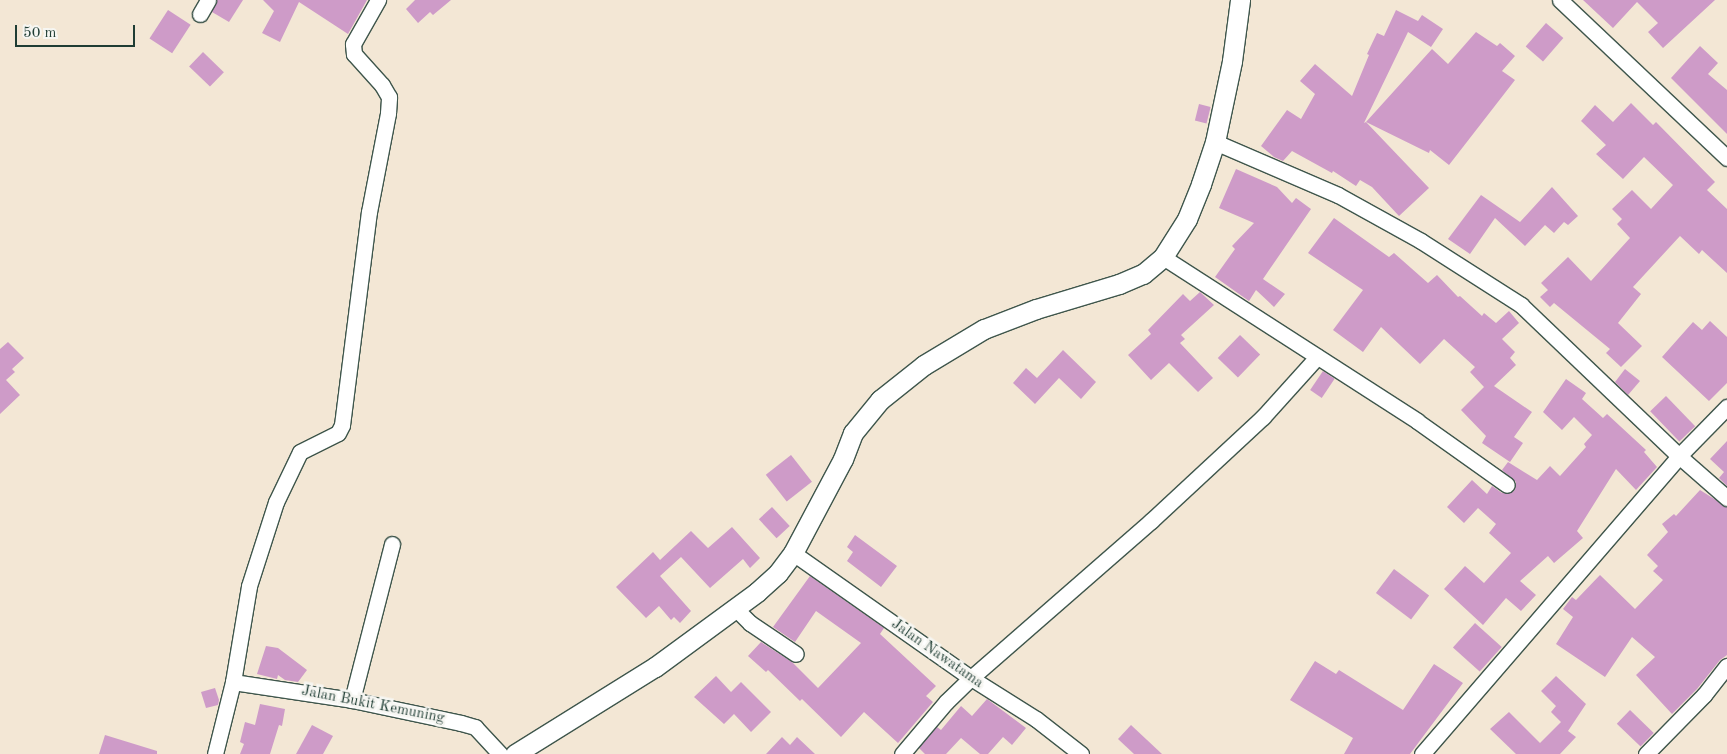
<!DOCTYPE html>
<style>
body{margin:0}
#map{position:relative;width:1727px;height:754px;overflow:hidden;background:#f3e7d5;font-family:"Old Standard TT",serif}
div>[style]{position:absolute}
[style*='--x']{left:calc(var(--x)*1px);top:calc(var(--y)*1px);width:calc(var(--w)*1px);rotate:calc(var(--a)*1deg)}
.building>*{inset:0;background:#ce9bc8;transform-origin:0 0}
.roads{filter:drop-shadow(1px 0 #3f564c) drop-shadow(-1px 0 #3f564c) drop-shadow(0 1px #3f564c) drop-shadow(0 -1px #3f564c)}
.minor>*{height:15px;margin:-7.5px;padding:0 7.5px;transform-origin:7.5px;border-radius:7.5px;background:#fff}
.tertiary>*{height:19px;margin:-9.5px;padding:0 9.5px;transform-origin:9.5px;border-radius:9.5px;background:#fff}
span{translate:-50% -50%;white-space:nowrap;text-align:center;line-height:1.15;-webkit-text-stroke:5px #f6f6f2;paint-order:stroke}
.street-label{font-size:15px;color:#1f3d34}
.scale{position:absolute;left:15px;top:25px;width:120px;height:22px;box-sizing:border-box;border:2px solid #1f3d34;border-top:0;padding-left:6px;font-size:15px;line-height:18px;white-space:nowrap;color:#1f3d34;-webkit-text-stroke:4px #f6f6f2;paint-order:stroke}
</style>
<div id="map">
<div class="building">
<i style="clip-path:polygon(217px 0,243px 0,229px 22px,212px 12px)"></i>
<i style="clip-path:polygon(263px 0,367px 0,348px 34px,299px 2px,280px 42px,262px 33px,274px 11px)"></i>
<i style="clip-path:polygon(415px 0,451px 0,433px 15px,430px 12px,418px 23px,406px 9px)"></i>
<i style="clip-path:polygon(1583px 0,1715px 0,1663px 48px,1648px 32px,1658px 23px,1637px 2px,1613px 28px)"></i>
<i style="left:168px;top:10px;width:27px;height:34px;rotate:33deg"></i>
<i style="clip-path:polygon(1396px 10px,1418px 21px,1422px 15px,1443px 29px,1431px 47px,1408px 32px,1364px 123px,1366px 122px,1429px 188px,1399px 216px,1372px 187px,1360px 180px,1356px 186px,1333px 171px,1332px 173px,1292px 151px,1283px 161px,1274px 157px,1261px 146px,1287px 110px,1301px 119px,1315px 94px,1300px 81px,1315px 64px,1352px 96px,1369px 55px,1367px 54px,1377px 33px,1384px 36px)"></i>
<i style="left:1546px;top:23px;width:23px;height:31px;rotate:41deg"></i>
<i style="clip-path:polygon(1476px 32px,1497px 46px,1500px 43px,1515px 56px,1502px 71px,1515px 80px,1449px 165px,1430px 150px,1429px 153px,1366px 122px,1432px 49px,1448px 64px)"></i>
<i style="clip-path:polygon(1700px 46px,1718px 63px,1708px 74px,1727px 90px,1727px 134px,1671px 78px)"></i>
<i style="left:203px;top:52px;width:29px;height:20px;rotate:44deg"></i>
<i style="clip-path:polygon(1631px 103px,1653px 125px,1656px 122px,1715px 182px,1707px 190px,1727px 209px,1727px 273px,1702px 250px,1699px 254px,1680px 236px,1633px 287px,1641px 294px,1618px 323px,1642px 346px,1621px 367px,1606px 353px,1610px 349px,1554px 303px,1550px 307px,1540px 297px,1548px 290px,1541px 283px,1568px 257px,1591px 281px,1630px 238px,1617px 224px,1622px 219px,1612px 209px,1632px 190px,1651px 209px,1673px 185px,1644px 157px,1623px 179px,1596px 154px,1606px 145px,1581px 121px,1595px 105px,1613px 122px)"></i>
<i style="left:1199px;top:104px;width:12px;height:17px;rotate:14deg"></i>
<i style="clip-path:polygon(1236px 169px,1277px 187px,1292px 203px,1296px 198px,1311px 209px,1263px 279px,1285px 294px,1274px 307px,1256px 290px,1249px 301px,1215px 277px,1235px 249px,1232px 246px,1254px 223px,1219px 208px)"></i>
<i style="clip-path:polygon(1552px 187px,1578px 216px,1568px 225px,1564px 222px,1554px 233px,1545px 225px,1525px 246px,1495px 218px,1470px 254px,1448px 239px,1481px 195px,1520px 222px)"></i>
<i style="clip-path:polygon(1334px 218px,1389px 257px,1394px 253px,1428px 283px,1437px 275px,1458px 297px,1460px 296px,1482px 316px,1484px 313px,1496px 323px,1509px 311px,1519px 323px,1502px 339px,1515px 352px,1510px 358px,1516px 365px,1494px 386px,1532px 412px,1514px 437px,1523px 443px,1510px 462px,1482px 443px,1486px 436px,1461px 410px,1484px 387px,1470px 372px,1475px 367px,1444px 339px,1420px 364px,1381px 327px,1363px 352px,1333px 330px,1363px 290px,1308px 253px)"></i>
<i style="clip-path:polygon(1200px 292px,1214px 305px,1181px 335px,1185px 339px,1180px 343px,1213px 378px,1198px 392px,1169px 363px,1151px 380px,1128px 355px,1151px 334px,1148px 330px,1183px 294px,1190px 301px)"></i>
<i style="clip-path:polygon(1710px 321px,1727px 337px,1727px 383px,1709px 401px,1662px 357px,1693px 322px,1702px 330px)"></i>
<i style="left:1240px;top:335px;width:28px;height:32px;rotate:44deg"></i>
<i style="clip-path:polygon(8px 342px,24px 358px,12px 369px,15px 372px,6px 380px,20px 395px,0 414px,0 349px)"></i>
<i style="clip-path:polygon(1063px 350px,1096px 382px,1081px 399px,1059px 378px,1035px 404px,1013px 383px,1026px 368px,1037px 378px)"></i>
<i style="clip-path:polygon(1625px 369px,1640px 381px,1628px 395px,1615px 382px)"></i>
<i style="left:1323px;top:371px;width:14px;height:23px;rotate:34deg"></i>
<i style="clip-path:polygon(1566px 379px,1586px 393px,1582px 399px,1603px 418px,1607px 414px,1646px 450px,1644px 452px,1657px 467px,1636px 490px,1616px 469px,1577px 531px,1583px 538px,1554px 563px,1548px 556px,1520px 581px,1536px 595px,1521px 611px,1506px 598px,1483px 625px,1444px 589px,1465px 566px,1484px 583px,1511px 553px,1489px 533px,1496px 524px,1478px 508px,1464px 523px,1447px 507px,1472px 480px,1487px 494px,1492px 486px,1502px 493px,1511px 493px,1515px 490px,1516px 482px,1502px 470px,1508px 462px,1537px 480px,1550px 466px,1560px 476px,1586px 447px,1584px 444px,1592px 435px,1574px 417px,1562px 430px,1543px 412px)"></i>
<i style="left:1666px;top:396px;width:42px;height:22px;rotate:46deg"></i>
<i style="clip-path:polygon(1727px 441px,1727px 486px,1719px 478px,1724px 472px,1710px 459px)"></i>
<i style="left:791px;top:455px;width:34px;height:32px;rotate:52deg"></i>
<i style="clip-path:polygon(1700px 490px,1727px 507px,1727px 655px,1720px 660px,1697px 689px,1672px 714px,1636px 675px,1655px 657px,1632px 637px,1605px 677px,1556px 644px,1573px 617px,1563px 609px,1572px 597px,1576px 600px,1600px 575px,1635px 609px,1663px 580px,1653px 571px,1658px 566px,1647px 555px,1668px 532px,1662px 524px,1674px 514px,1676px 516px)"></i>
<i style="left:772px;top:507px;width:26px;height:18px;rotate:47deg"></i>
<i style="clip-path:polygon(732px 527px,760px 558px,750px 568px,743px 559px,710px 588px,681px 557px,660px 576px,691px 611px,680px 623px,674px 617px,671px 620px,659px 606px,646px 618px,616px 587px,653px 552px,660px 560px,691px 531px,708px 548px)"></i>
<i style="clip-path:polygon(855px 535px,897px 566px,881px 587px,847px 561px,853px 552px,847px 547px)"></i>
<i style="left:1394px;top:569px;width:44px;height:30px;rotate:37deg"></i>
<i style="clip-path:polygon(810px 576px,884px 628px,880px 634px,936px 686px,926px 696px,933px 702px,898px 743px,864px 712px,841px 737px,802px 699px,800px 701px,768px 670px,766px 672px,748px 656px,761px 642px,792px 662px,818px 688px,861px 643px,816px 611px,795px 642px,773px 627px)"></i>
<i style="left:1475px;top:623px;width:36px;height:33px;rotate:42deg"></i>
<i style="clip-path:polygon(266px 646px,278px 648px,307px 670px,298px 682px,285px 680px,278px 675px,277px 679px,257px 674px)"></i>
<i style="clip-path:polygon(1315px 661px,1336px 674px,1339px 670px,1403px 710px,1434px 664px,1463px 683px,1410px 754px,1344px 754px,1353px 738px,1290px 700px)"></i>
<i style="clip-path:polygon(716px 676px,731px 692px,741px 682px,771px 712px,751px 732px,734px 714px,724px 724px,694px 697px)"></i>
<i style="clip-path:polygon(1556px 676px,1586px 704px,1568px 731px,1576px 737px,1560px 754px,1516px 754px,1490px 729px,1509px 712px,1540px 743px,1561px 722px,1551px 712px,1556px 706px,1541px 691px)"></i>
<i style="clip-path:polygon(215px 688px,219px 700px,218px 705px,206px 708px,201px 692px)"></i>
<i style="clip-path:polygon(987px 699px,1026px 728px,1012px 745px,1003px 737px,988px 754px,980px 754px,961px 738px,946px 754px,925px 754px,919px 748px,937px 727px,941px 730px,961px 706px,972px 716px)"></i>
<i style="clip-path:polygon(260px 704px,285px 709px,282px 726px,279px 725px,270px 754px,240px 754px,244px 744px,240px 742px,245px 722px,255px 725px)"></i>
<i style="left:1630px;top:710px;width:33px;height:19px;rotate:44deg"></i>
<i style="clip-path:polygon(312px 725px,333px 736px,323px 754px,296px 754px)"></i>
<i style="clip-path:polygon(1131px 725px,1162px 754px,1134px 754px,1118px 739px)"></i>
<i style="clip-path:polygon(105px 735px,157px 751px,157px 754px,99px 754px)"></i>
<i style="clip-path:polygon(782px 737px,790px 745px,797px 737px,815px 754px,766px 754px)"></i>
</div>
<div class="roads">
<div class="minor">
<i style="--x:1560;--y:0;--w:230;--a:43.4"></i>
<i style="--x:200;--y:14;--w:16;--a:-60"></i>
<i style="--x:1215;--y:142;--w:134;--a:23.3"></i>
<i style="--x:1338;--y:195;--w:95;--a:29"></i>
<i style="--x:1421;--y:241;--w:119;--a:32.6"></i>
<i style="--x:1521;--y:305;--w:219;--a:43.7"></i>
<i style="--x:1679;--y:456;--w:64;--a:41.2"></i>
<i style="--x:1163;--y:257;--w:302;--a:32.8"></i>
<i style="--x:1417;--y:421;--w:110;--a:35.4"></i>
<i style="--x:793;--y:553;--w:218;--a:35.1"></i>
<i style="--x:971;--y:678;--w:77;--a:32.2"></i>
<i style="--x:1036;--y:719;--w:57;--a:37.9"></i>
<i style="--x:734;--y:607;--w:23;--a:45"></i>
<i style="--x:750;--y:623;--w:55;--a:34"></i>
<i style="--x:233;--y:682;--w:120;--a:8.6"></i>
<i style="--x:352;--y:700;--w:111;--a:11.9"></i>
<i style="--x:461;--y:723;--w:15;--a:16"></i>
<i style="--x:475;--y:727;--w:37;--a:47"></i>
<i style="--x:352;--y:700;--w:161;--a:-75.6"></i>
<i style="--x:215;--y:754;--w:74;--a:-76"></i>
<i style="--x:233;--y:682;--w:97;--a:-80.5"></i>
<i style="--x:249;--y:586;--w:88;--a:-72.2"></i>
<i style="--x:276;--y:502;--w:55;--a:-64.4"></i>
<i style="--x:300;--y:452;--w:42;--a:-26.6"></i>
<i style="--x:338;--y:433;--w:9;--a:-63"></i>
<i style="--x:342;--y:425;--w:215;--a:-82.8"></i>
<i style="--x:369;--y:212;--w:101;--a:-79.1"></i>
<i style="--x:388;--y:113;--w:16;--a:-86"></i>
<i style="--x:389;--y:97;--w:14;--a:-120"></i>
<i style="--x:382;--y:85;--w:42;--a:-132.1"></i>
<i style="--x:354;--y:54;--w:10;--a:-96"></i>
<i style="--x:353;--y:44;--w:51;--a:-60.4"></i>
<i style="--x:902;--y:754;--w:68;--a:-49.8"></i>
<i style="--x:946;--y:702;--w:35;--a:-44"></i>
<i style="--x:971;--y:678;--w:239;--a:-41.1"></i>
<i style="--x:1151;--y:521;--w:153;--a:-42.9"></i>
<i style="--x:1263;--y:417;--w:81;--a:-48"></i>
<i style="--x:1422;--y:754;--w:394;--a:-49.2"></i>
<i style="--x:1679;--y:456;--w:69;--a:-45.6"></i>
<i style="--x:1646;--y:754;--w:83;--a:-45.5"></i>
<i style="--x:1704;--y:695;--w:37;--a:-52"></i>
</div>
<div class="tertiary">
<i style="--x:515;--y:754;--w:165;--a:-31.9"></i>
<i style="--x:655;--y:667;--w:127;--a:-36.3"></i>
<i style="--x:757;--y:592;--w:28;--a:-42"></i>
<i style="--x:778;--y:573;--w:25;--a:-53"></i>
<i style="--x:793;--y:553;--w:106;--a:-62"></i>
<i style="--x:843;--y:459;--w:28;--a:-69"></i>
<i style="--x:853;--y:433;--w:43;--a:-50.7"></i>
<i style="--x:880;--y:400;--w:56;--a:-38.5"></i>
<i style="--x:924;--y:365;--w:70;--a:-31"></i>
<i style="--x:984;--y:329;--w:56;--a:-21"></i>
<i style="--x:1036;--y:309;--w:87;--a:-16.8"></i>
<i style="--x:1119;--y:284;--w:26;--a:-23"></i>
<i style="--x:1143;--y:274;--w:26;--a:-40"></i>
<i style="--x:1163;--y:257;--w:45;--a:-57.7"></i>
<i style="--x:1187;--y:219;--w:38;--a:-68"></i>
<i style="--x:1201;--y:184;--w:44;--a:-71.6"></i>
<i style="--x:1215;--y:142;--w:83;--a:-78.1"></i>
<i style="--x:1232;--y:61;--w:62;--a:-82.5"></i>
</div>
</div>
<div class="street-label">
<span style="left:937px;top:654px;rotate:35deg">Jalan Nawatama</span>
<span style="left:373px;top:705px;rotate:11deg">Jalan Bukit Kemuning</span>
</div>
<div class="scale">50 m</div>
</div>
